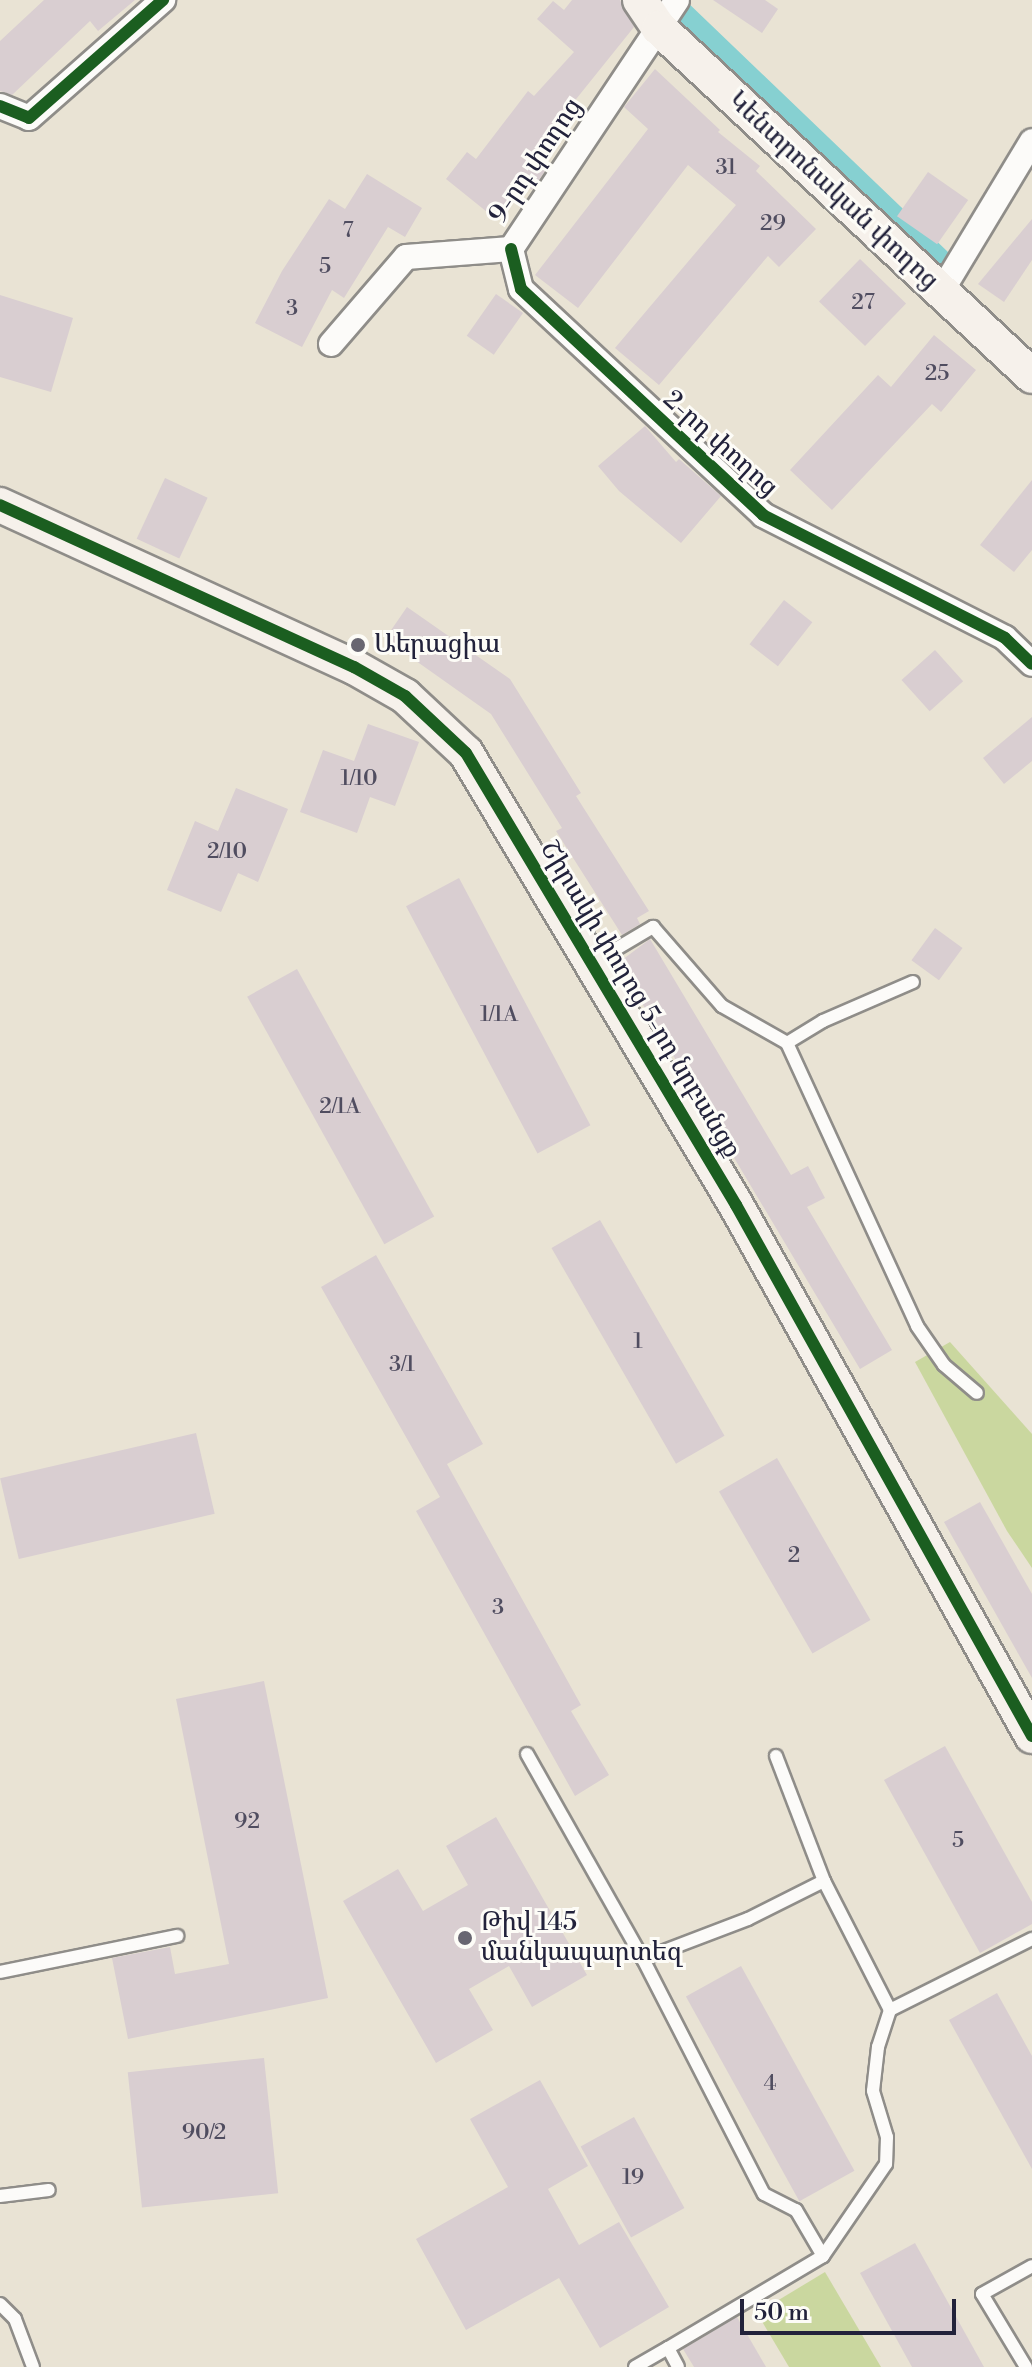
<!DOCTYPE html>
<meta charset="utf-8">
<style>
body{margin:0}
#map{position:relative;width:1032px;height:2367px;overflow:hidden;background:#e9e3d4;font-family:"Libre Bodoni","Noto Serif Armenian",serif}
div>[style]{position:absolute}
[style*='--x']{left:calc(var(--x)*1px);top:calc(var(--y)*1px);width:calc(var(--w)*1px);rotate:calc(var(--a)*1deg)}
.green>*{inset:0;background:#cad79f}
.canal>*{height:30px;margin:-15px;padding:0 15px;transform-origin:15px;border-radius:15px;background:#86d0d1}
.building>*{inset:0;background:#d9ced1;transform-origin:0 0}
.roads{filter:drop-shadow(2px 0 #8f8d89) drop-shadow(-2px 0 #8f8d89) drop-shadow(0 2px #8f8d89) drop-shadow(0 -2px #8f8d89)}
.lane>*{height:12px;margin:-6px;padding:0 6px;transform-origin:6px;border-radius:6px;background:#fcfbf9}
.street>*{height:24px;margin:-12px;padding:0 12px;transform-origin:12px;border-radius:12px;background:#fcfbf9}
.secondary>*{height:34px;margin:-17px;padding:0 17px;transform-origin:17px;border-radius:17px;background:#f6f1eb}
.cycleway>*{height:12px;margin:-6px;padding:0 6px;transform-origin:6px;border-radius:6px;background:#1b5e20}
.dots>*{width:22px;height:22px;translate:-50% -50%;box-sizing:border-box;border:4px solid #fdfcf7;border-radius:50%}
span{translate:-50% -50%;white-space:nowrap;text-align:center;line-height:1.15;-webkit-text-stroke:6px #fdfcf7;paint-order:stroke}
.number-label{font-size:22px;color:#504d60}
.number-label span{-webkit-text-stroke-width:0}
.street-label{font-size:26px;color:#22223b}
.poi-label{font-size:26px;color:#22223b}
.left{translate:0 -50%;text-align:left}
.scale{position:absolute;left:740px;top:2299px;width:216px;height:36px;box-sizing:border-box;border:4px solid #22223b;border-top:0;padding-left:10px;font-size:24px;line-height:28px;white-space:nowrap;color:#22223b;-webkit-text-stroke:6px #fdfcf7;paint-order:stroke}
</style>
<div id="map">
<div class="green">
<i style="clip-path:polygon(950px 1342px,1032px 1434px,1032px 1568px,1007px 1531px,915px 1362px)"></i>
<i style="clip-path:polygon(825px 2272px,881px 2367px,789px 2367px,757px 2313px)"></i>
</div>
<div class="canal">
<i style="--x:677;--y:13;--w:360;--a:43.8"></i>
</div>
<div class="building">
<i style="clip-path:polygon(44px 0,135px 0,98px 31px,90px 21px,12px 95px,0 91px,0 41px)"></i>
<i style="clip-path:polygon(572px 0,620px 0,634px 27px,532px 154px,547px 168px,532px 190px,525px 184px,497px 220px,446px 179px,467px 152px,476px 159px,528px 91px,534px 96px,574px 52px,537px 19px,553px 1px,564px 10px)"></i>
<i style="clip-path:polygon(713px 0,765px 0,778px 9px,762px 33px)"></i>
<i style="clip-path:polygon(655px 69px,720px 130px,718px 132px,760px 166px,756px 171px,816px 229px,779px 267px,768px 256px,659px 385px,615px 348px,736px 205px,688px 165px,578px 308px,535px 275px,648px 129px,624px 107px)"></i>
<i style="left:928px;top:172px;width:49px;height:54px;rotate:35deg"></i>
<i style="clip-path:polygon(367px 174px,422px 208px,405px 237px,388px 227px,344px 298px,332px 290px,302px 347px,255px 323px,282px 271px,329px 199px,345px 209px)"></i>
<i style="clip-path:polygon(1032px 219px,1032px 260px,1004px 302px,978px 284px)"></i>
<i style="left:860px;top:259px;width:64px;height:59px;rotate:44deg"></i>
<i style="left:496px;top:294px;width:33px;height:51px;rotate:35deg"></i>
<i style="clip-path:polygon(0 295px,73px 318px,51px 392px,0 377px)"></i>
<i style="clip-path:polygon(934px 335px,976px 370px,941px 412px,932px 404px,832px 510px,790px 470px,878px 375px,891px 387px)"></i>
<i style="clip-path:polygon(645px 426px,676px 462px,679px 459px,721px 496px,681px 543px,619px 491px,598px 466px)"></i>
<i style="left:165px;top:478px;width:47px;height:67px;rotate:25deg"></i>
<i style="clip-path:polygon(1032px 480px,1032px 550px,1014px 572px,980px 545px)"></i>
<i style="left:784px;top:600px;width:36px;height:56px;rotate:38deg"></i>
<i style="clip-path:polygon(407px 607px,510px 679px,581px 793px,576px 796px,649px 911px,637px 918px,640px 924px,622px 935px,556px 831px,562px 828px,491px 714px,385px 639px)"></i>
<i style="left:935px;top:650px;width:42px;height:45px;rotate:48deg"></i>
<i style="clip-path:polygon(1032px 717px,1032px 761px,1004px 784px,983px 758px)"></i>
<i style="clip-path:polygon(368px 724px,419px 742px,395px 806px,370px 797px,357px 833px,300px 812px,323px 750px,354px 761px)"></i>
<i style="clip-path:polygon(236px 788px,288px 809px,258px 882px,238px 873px,221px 912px,167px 890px,195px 821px,218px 831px)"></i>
<i style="left:459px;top:878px;width:280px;height:60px;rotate:62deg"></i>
<i style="left:935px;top:928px;width:34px;height:40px;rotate:36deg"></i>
<i style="clip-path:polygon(650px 939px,791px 1175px,808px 1166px,825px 1198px,807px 1207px,892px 1350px,860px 1369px,618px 963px)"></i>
<i style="left:297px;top:969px;width:283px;height:57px;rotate:61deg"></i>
<i style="left:600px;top:1220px;width:249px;height:56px;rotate:60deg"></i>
<i style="clip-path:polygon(376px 1255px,483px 1444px,447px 1464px,581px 1705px,571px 1711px,609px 1775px,575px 1796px,416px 1511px,440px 1497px,321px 1287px)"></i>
<i style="left:196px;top:1433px;width:83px;height:201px;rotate:77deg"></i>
<i style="left:777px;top:1458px;width:187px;height:67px;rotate:60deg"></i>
<i style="clip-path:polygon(980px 1502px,1032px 1594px,1032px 1678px,944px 1522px)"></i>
<i style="clip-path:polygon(264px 1681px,328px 1998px,128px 2039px,112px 1958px,170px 1947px,175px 1974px,229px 1964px,176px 1699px)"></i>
<i style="clip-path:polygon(945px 1746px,1032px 1902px,1032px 1924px,980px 1953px,884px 1780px)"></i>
<i style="clip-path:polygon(496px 1817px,587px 1975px,532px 2007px,509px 1966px,469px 1989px,493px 2030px,436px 2063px,343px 1901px,398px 1869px,423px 1911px,468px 1885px,446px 1846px)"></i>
<i style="left:741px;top:1966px;width:234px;height:63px;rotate:61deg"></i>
<i style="clip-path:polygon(997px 1993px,1032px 2056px,1032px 2169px,949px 2020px)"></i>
<i style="left:264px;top:2058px;width:136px;height:137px;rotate:84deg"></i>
<i style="clip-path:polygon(540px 2080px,588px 2166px,548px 2189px,579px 2245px,619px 2222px,669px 2307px,600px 2348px,559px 2278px,466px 2330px,416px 2239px,508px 2187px,470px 2119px)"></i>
<i style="left:634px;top:2117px;width:104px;height:61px;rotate:61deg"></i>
<i style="clip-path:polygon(915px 2243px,984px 2367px,912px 2367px,860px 2273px)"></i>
<i style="clip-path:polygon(737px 2317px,766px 2367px,694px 2367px,683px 2349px)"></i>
</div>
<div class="roads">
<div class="lane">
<i style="--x:594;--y:962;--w:69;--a:-30.7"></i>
<i style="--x:653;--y:927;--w:105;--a:48.9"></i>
<i style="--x:722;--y:1006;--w:75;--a:29.6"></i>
<i style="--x:787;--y:1043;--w:311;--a:65.3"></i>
<i style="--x:917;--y:1326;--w:47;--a:55.3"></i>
<i style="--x:944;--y:1365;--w:43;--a:40.3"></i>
<i style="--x:787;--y:1043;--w:42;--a:-31.4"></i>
<i style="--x:823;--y:1021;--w:98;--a:-23.4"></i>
<i style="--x:527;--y:1754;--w:236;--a:60.5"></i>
<i style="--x:643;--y:1959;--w:112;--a:-20.9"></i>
<i style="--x:748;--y:1919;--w:85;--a:-26.6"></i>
<i style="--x:824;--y:1881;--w:145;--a:62.9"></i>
<i style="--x:890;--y:2010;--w:39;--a:108"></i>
<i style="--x:878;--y:2047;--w:44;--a:96.5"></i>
<i style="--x:873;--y:2091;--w:48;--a:73.1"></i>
<i style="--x:887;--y:2137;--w:27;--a:92"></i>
<i style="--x:886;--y:2164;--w:112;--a:124.4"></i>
<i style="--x:823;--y:2256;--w:180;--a:149.3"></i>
<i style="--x:668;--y:2348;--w:21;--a:62"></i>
<i style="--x:776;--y:1756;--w:134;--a:69"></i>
<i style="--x:643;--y:1959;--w:264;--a:62.8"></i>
<i style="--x:764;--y:2194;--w:36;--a:27"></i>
<i style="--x:796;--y:2210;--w:53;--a:59.6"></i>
<i style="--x:0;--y:1972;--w:181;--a:-11.5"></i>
<i style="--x:890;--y:2010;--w:159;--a:-26.6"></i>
<i style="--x:0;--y:2196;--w:49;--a:-7"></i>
<i style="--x:0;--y:2304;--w:21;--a:45"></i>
<i style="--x:15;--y:2319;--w:51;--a:69.4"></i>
<i style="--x:635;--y:2367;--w:38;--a:-30"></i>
<i style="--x:1026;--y:2367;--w:85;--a:-121.1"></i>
<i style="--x:982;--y:2294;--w:57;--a:-29.2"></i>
</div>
<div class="street">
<i style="--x:0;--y:106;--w:31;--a:22"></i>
<i style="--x:29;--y:118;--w:179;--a:-41.4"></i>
<i style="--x:511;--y:249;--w:41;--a:76"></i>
<i style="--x:521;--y:289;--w:331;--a:43"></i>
<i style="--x:763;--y:515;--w:271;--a:26.9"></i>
<i style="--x:1005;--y:638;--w:37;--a:44"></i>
<i style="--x:941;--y:292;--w:176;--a:-58.9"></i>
<i style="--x:331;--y:344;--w:115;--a:-49.2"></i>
<i style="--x:406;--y:257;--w:105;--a:-4.4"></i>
<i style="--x:511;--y:249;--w:299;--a:-56.3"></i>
</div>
<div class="secondary">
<i style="--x:640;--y:0;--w:34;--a:56"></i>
<i style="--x:659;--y:28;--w:510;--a:43.01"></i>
<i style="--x:0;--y:505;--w:389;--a:24.6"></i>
<i style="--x:354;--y:667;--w:59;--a:29.6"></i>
<i style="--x:405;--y:696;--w:83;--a:43.1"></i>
<i style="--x:466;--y:753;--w:527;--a:59.15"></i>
<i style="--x:736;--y:1205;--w:608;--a:60.86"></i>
</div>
</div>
<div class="cycleway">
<i style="--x:0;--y:106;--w:31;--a:22"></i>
<i style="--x:29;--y:118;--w:179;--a:-41.4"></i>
<i style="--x:511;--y:249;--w:41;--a:76"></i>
<i style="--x:521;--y:289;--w:331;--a:43"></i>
<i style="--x:763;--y:515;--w:271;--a:26.9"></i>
<i style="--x:1005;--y:638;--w:37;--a:44"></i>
<i style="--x:0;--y:505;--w:389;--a:24.6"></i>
<i style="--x:354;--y:667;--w:59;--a:29.6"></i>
<i style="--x:405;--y:696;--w:83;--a:43.1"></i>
<i style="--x:466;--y:753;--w:527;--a:59.15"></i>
<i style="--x:736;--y:1205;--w:608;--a:60.86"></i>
</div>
<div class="dots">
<i style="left:358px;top:645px;background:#686671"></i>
<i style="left:465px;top:1938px;background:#686671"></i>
</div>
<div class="number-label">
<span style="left:726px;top:168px">31</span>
<span style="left:773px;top:224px">29</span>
<span style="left:348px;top:231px">7</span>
<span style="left:325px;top:267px">5</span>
<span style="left:863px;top:303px">27</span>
<span style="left:292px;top:309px">3</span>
<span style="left:937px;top:374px">25</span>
<span style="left:359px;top:779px">1/10</span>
<span style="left:227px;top:852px">2/10</span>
<span style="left:499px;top:1015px">1/1A</span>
<span style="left:340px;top:1107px">2/1A</span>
<span style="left:638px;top:1342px">1</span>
<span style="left:402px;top:1365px">3/1</span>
<span style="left:794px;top:1556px">2</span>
<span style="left:498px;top:1608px">3</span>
<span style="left:247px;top:1822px">92</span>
<span style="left:958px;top:1841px">5</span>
<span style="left:770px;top:2084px">4</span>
<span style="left:204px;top:2133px">90/2</span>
<span style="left:633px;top:2178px">19</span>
</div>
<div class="street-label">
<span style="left:536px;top:161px;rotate:-56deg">9-րդ փողոց</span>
<span style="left:833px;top:191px;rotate:43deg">Կենտրոնական փողոց</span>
<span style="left:720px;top:444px;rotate:42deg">2-րդ փողոց</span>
<span style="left:640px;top:1000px;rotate:59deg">Շիրակի փողոց 5-րդ նրբանցք</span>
</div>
<div class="poi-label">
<span class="left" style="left:374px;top:645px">Աերացիա</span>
<span class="left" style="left:481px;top:1938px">Թիվ 145<br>մանկապարտեզ</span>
</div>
<div class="scale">50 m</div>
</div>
